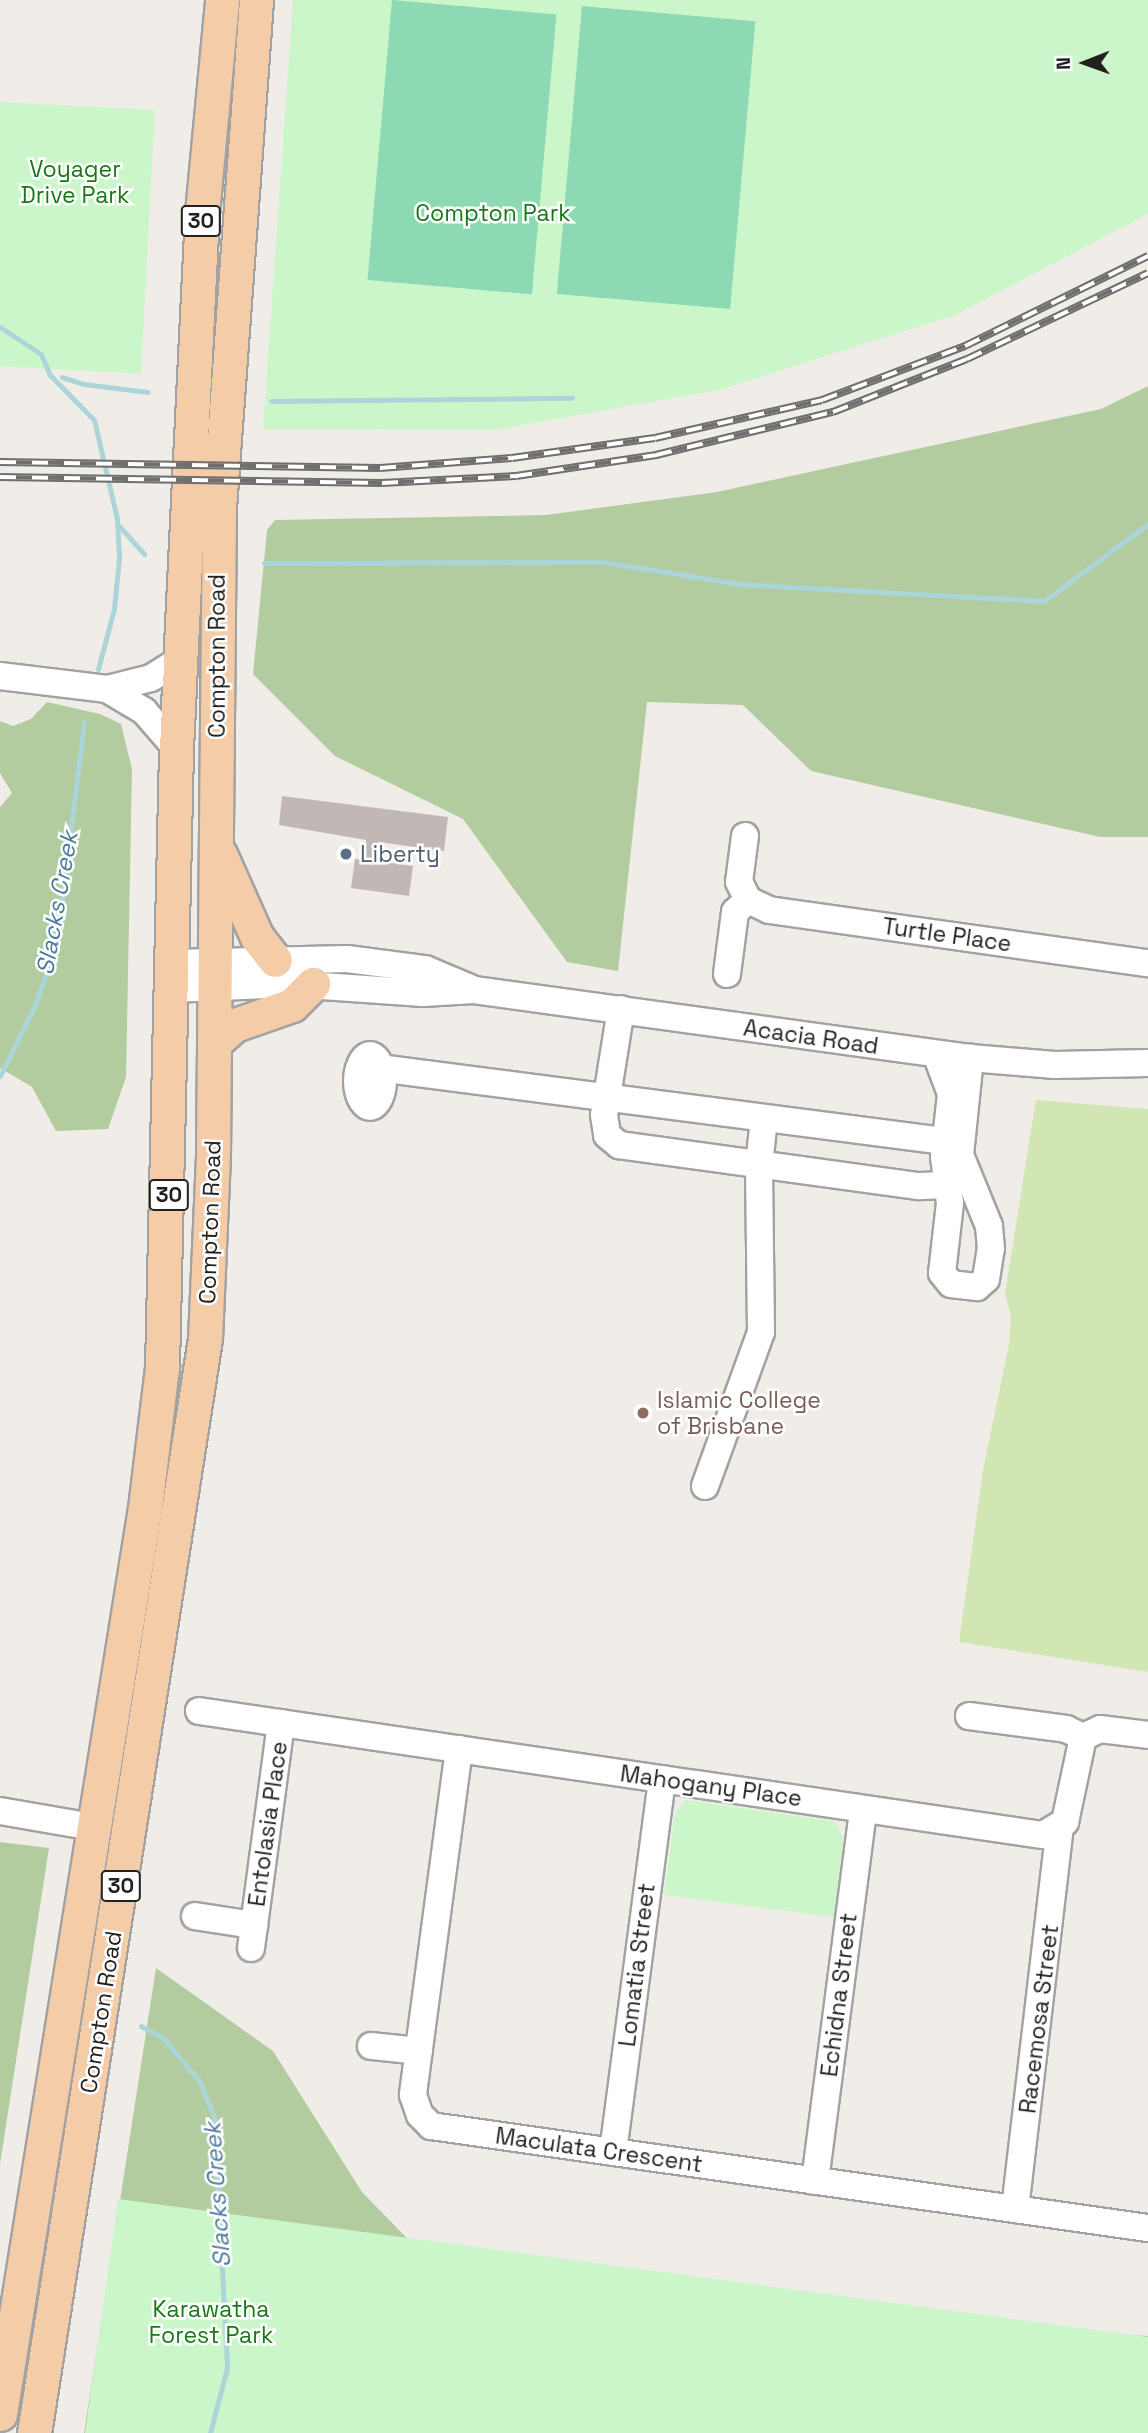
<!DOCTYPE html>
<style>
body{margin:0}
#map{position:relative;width:1148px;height:2433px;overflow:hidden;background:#f0ede8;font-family:"Space Grotesk",sans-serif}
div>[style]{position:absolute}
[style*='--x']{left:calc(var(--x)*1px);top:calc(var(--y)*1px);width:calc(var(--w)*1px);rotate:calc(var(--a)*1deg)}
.grass>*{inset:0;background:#d1e6b3}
.forest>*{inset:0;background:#b2cca0}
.park>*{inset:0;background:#cbf6ca;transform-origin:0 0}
.pitch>*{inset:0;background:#8dd9b4;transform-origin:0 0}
.stream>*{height:5px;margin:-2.5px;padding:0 2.5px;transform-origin:2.5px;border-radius:2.5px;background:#acd5da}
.building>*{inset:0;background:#c1b8b5}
.roads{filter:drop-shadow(2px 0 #a2a2a2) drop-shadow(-2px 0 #a2a2a2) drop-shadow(0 2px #a2a2a2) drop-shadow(0 -2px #a2a2a2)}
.minor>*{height:26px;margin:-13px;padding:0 13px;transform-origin:13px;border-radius:13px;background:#fff}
.minor>.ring{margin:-13px;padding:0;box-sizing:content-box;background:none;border:26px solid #fff;border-radius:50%}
.major>*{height:33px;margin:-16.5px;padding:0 16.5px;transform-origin:16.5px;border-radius:16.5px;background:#f5cca8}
.rail>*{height:8px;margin-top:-4px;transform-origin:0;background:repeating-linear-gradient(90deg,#fff 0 16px,#6f6f6f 0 32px);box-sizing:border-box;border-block:2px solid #6f6f6f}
.dots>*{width:19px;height:19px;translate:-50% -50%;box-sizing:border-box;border:4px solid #fff;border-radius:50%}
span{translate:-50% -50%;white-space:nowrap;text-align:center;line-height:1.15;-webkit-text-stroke:5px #fff;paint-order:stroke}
.shield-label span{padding:2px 5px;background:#fff;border:2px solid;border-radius:5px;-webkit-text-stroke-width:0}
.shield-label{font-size:21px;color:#212121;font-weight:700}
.park-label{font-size:23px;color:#177915}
.street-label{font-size:23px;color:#212121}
.service-label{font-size:23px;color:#4e5e75}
.left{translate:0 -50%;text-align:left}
.education-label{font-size:23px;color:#785e54}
.water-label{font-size:24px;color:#4c7c9b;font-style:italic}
.north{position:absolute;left:1050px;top:28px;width:70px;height:70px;-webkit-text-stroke:5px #fff;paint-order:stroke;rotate:269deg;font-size:19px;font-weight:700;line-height:28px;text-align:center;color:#212121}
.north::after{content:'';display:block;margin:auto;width:24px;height:32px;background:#212121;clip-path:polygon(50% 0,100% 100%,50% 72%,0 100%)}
</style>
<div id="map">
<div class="grass">
<i style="clip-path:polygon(1036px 1100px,1148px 1109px,1148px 1672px,959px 1642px,983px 1470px,1009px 1344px,1011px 1316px,1005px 1293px)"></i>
</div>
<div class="forest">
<i style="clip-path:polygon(1148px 386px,1148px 837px,1100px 837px,811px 771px,743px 705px,647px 702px,618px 971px,567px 962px,463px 819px,335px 756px,253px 674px,267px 530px,275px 520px,546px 515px,717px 492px,1101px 409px)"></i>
<i style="clip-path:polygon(47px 702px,100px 714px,121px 724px,132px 769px,126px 1077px,108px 1129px,56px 1131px,32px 1087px,0 1068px,0 807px,12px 793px,0 773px,0 721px,13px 726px,31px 719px)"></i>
<i style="clip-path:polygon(0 1842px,49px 1848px,0 2164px)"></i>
<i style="clip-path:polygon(156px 1968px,273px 2051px,362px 2192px,433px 2265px,1007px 2328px,1148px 2336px,1148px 2433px,84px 2433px)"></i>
</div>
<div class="park">
<i style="clip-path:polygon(293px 0,1148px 0,1148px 214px,955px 315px,719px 390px,494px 430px,263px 429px)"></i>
<i style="left:0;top:102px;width:155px;height:264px;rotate:3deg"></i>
<i style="clip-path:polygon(686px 1800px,837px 1822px,843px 1840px,834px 1917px,664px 1895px,675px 1813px)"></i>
<i style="clip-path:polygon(118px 2199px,1148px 2337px,1148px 2433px,85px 2433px)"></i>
</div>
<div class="pitch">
<i style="left:392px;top:0;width:165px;height:281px;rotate:5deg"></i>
<i style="left:582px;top:6px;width:174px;height:289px;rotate:5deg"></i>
</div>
<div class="stream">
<i style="--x:0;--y:327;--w:49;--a:33.4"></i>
<i style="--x:41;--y:354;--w:23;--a:67"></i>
<i style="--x:50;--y:375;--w:63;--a:45.6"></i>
<i style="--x:94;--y:420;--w:102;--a:76.9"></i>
<i style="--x:117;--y:519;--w:39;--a:87"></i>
<i style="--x:119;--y:558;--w:51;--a:95.6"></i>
<i style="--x:114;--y:609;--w:62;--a:104.9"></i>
<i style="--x:62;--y:377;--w:23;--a:18"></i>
<i style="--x:84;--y:384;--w:64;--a:7.1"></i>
<i style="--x:271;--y:401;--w:301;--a:-0.6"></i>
<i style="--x:119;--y:526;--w:38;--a:48"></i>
<i style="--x:264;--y:563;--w:340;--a:-0.2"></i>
<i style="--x:604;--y:562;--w:138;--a:9.2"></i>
<i style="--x:740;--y:584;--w:304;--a:3.2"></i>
<i style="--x:1044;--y:601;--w:129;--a:-36.5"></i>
<i style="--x:0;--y:1076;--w:79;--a:-63.8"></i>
<i style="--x:35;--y:1005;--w:38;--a:-70"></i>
<i style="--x:48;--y:969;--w:55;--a:-77.5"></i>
<i style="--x:60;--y:915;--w:194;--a:-82.9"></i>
<i style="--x:141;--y:2026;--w:25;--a:29"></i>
<i style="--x:163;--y:2038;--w:57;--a:49.9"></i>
<i style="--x:200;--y:2082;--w:38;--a:68"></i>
<i style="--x:214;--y:2117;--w:251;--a:87"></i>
<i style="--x:227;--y:2368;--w:67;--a:104.7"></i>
</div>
<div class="building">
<i style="clip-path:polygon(282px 796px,448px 817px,444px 851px,379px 842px,376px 861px,413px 866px,409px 896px,351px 888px,355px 859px,363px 860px,366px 840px,279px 825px)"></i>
</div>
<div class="roads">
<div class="minor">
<i style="--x:0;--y:676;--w:108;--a:6.9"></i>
<i style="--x:107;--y:689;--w:43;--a:30.7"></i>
<i style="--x:144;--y:711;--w:49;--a:49.1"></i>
<i style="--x:107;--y:689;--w:45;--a:-14"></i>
<i style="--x:151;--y:678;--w:34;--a:-32"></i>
<i style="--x:745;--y:836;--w:46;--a:97.4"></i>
<i style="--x:739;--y:882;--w:20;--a:63"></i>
<i style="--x:748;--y:900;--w:23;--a:25"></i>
<i style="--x:769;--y:910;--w:383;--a:8"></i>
<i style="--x:170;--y:963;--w:177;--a:-1.3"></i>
<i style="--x:347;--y:959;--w:79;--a:7.3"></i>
<i style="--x:425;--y:969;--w:49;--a:22.9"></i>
<i style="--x:727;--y:974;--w:63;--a:-82.6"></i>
<i style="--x:735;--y:912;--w:18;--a:-43"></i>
<i style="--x:170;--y:989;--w:123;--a:-2.3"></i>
<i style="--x:293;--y:984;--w:130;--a:4"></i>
<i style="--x:423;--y:993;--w:51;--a:-3.4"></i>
<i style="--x:474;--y:990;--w:501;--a:7.81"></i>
<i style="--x:970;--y:1058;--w:85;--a:4.7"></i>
<i style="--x:1055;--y:1065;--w:93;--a:-1.2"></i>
<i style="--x:621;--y:1009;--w:107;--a:99.1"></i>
<i style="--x:604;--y:1115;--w:20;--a:81"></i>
<i style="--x:607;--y:1135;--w:16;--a:40"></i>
<i style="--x:619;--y:1145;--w:304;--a:7.8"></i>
<i style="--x:920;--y:1186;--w:28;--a:-2"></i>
<i style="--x:936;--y:1054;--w:43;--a:69.4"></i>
<i style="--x:951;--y:1094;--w:63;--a:96.3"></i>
<i style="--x:944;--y:1157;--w:46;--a:82.6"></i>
<i style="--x:950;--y:1203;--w:70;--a:96.5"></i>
<i style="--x:942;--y:1273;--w:14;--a:51"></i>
<i style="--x:951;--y:1284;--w:26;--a:7"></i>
<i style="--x:977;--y:1287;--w:12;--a:-42"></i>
<i style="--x:986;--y:1279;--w:30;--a:-81"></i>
<i style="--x:991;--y:1249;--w:23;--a:-95"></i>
<i style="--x:989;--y:1226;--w:77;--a:-112.2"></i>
<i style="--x:960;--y:1155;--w:98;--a:-84.1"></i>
<i class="ring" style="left:357px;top:1055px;width:-4px;height:-4px"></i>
<i style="--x:379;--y:1068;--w:586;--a:7.36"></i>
<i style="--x:705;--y:1486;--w:164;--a:-70"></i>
<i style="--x:761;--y:1332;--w:167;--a:-90.7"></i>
<i style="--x:759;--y:1165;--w:46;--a:-83.8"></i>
<i style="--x:199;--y:1711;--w:853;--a:8.36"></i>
<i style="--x:1043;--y:1835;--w:26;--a:-31"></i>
<i style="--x:1065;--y:1822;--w:87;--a:-78"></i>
<i style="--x:1083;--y:1737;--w:19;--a:-25"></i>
<i style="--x:1100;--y:1729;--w:48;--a:7.1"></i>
<i style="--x:969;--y:1716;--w:98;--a:7.6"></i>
<i style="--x:1066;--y:1729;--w:19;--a:25"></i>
<i style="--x:459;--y:1749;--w:349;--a:97.6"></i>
<i style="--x:413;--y:2095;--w:21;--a:71"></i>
<i style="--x:420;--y:2115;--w:16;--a:45"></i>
<i style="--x:431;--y:2126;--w:724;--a:8.1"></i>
<i style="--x:0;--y:1811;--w:94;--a:9.8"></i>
<i style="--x:195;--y:1916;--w:60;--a:8.7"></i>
<i style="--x:251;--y:1948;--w:227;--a:-82.4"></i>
<i style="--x:371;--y:2046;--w:48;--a:5.9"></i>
<i style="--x:613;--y:2152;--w:376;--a:-82.5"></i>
<i style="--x:815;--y:2181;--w:375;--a:-82.6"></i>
<i style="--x:1015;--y:2209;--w:384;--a:-83.3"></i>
</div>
<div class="major">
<i style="--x:220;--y:854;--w:91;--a:66"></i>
<i style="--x:257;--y:937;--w:29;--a:52"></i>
<i style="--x:214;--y:1043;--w:28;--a:-41"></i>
<i style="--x:235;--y:1025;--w:60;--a:-19.3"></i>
<i style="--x:292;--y:1005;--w:30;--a:-45"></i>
<i style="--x:0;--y:2414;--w:918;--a:-80.91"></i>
<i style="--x:145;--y:1508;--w:142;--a:-83.1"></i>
<i style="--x:162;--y:1367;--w:619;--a:-88.7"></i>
<i style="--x:176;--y:748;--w:536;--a:-87.22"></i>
<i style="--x:202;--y:213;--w:214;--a:-84.6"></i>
<i style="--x:34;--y:2433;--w:1107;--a:-81.12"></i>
<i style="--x:205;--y:1339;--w:185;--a:-87.5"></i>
<i style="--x:213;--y:1154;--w:646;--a:-89.47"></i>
<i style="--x:219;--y:508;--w:509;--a:-85.83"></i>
</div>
</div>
<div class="rail">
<i style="--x:0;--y:462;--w:380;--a:0.9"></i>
<i style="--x:380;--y:468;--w:132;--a:-4.3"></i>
<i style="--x:512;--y:458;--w:144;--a:-8"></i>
<i style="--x:655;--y:438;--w:171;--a:-12.8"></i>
<i style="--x:822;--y:400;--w:153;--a:-20.7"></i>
<i style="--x:965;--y:346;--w:204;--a:-26.2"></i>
<i style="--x:0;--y:477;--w:382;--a:0.9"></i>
<i style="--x:382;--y:483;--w:134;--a:-3"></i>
<i style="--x:516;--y:476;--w:142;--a:-8.5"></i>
<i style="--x:656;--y:455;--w:182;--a:-13.7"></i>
<i style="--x:833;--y:412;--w:144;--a:-21.6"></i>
<i style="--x:967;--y:359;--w:200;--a:-25.4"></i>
</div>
<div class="dots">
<i style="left:346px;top:854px;background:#5c6f8a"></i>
<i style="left:643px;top:1413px;background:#8d6e63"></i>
</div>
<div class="shield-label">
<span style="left:201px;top:221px">30</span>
<span style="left:169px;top:1195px">30</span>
<span style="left:121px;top:1886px">30</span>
</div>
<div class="park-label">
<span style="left:75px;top:182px">Voyager<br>Drive Park</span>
<span style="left:493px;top:213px">Compton Park</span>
<span style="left:211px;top:2322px">Karawatha<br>Forest Park</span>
</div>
<div class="street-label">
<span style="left:217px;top:656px;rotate:-90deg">Compton Road</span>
<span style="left:947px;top:935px;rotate:8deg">Turtle Place</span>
<span style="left:811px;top:1037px;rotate:8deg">Acacia Road</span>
<span style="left:210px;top:1222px;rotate:-88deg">Compton Road</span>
<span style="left:711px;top:1786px;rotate:8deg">Mahogany Place</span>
<span style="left:268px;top:1824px;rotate:-82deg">Entolasia Place</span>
<span style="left:637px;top:1965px;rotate:-83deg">Lomatia Street</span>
<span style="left:839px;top:1995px;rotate:-83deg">Echidna Street</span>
<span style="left:101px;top:2012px;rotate:-81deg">Compton Road</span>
<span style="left:1039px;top:2019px;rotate:-83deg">Racemosa Street</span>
<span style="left:599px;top:2150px;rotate:8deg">Maculata Crescent</span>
</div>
<div class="service-label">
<span class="left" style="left:360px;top:854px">Liberty</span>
</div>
<div class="education-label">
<span class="left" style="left:657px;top:1413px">Islamic College<br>of Brisbane</span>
</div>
<div class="water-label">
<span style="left:57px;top:903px;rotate:-80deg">Slacks Creek</span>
<span style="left:217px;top:2195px;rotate:-94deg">Slacks Creek</span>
</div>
<div class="north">N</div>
</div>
